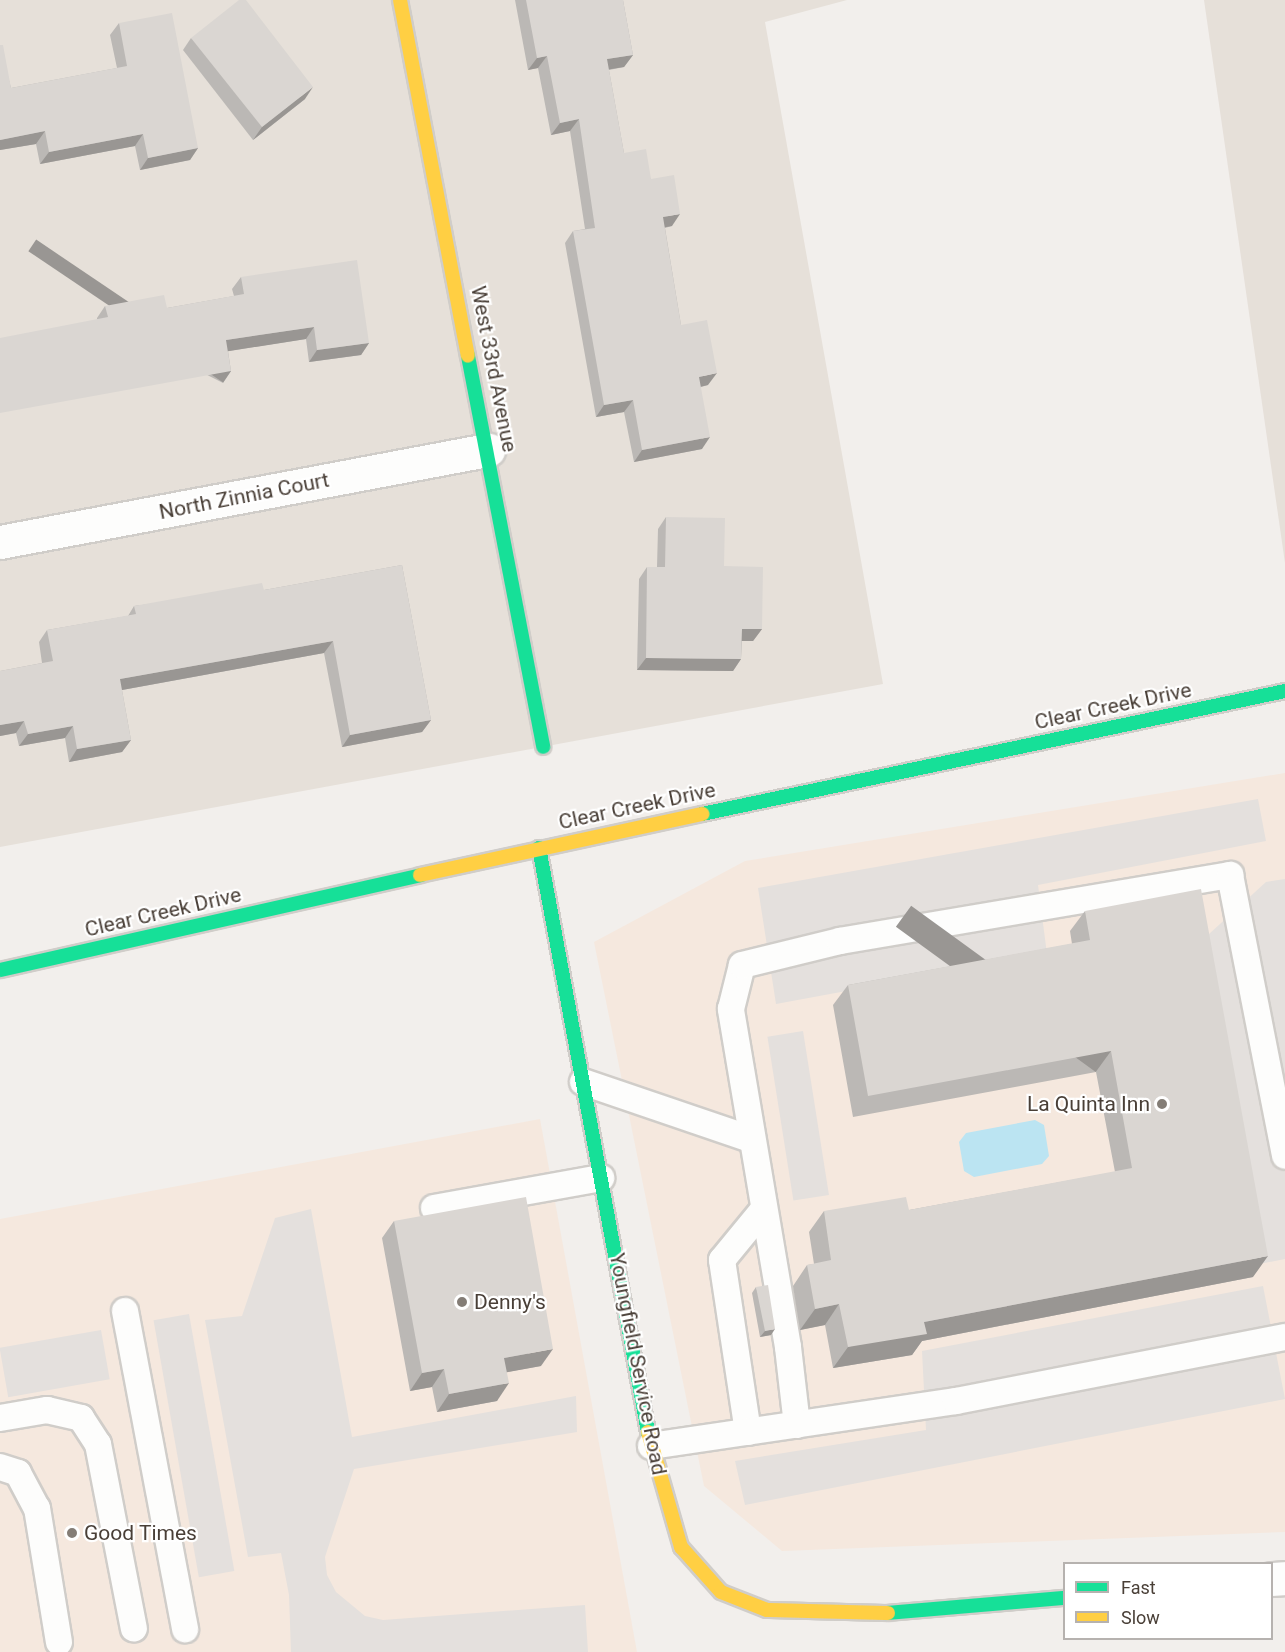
<!DOCTYPE html>
<style>
body{margin:0}
#map{position:relative;width:1285px;height:1652px;overflow:hidden;background:#f2efec;font-family:Roboto,sans-serif}
div>[style]{position:absolute}
[style*='--x']{left:calc(var(--x)*1px);top:calc(var(--y)*1px);width:calc(var(--w)*1px);rotate:calc(var(--a)*1deg)}
.residential>*{inset:0;background:#e6e0d9}
.commercial>*{inset:0;background:#f5e8de}
.parking>*{inset:0;background:#e4e0dd;transform-origin:0 0}
.water>*{inset:0;background:#bbe4f2}
.roads{filter:drop-shadow(2px 0 #d0cdc9) drop-shadow(-2px 0 #d0cdc9) drop-shadow(0 2px #d0cdc9) drop-shadow(0 -2px #d0cdc9)}
.lane>*{height:26px;margin:-13px;padding:0 13px;transform-origin:13px;border-radius:13px;background:#fdfdfc}
.street>*{height:33px;margin:-16.5px;padding:0 16.5px;transform-origin:16.5px;border-radius:16.5px;background:#fdfdfc}
.fast>*{height:14px;margin:-7px;padding:0 7px;transform-origin:7px;border-radius:7px;background:#16e098}
.slow>*{height:14px;margin:-7px;padding:0 7px;transform-origin:7px;border-radius:7px;background:#ffcf43}
.wall>*{inset:0;background:#bbb8b5}
.shaded-wall>*{inset:0;background:#999693;transform-origin:0 0}
.building>*{inset:0;background:#dad6d2}
.dots>*{width:16px;height:16px;translate:-50% -50%;box-sizing:border-box;border:3px solid #fff;border-radius:50%}
span{translate:-50% -50%;white-space:nowrap;text-align:center;line-height:1.15;-webkit-text-stroke:4.5px #fff;paint-order:stroke}
.street-label{font-size:21px;color:#493f37}
.poi-label{font-size:21px;color:#493f37}
.right{translate:-100% -50%;text-align:right}
.left{translate:0 -50%;text-align:left}
.legend{position:absolute;left:1063px;top:1562px;width:210px;height:78px;box-sizing:border-box;background:#fff;border:2px solid #b6b2af;margin:0;padding:8px 10px;list-style:none;font-size:18px;color:#493f37}
.legend li{display:flex;align-items:center;gap:12px;height:30px}
.legend b{width:30px;border:2px solid #b6b2af}
</style>
<div id="map">
<div class="residential">
<i style="clip-path:polygon(0 0,847px 0,765px 22px,883px 684px,0 847px)"></i>
<i style="clip-path:polygon(1204px 0,1285px 0,1285px 563px)"></i>
</div>
<div class="commercial">
<i style="clip-path:polygon(1285px 773px,1285px 1532px,782px 1551px,704px 1486px,594px 942px,745px 861px)"></i>
<i style="clip-path:polygon(540px 1119px,637px 1652px,0 1652px,0 1219px)"></i>
</div>
<div class="parking">
<i style="clip-path:polygon(1258px 799px,1266px 841px,1038px 885px,1047px 954px,776px 1004px,758px 888px)"></i>
<i style="clip-path:polygon(1285px 879px,1285px 1259px,1254px 1265px,1197px 945px,1266px 882px)"></i>
<i style="left:803px;top:1031px;width:166px;height:36px;rotate:81deg"></i>
<i style="clip-path:polygon(311px 1209px,352px 1437px,576px 1396px,577px 1432px,354px 1469px,325px 1557px,327px 1575px,336px 1592px,365px 1616px,383px 1620px,585px 1605px,588px 1652px,291px 1652px,289px 1595px,281px 1553px,248px 1557px,205px 1320px,242px 1316px,275px 1218px)"></i>
<i style="clip-path:polygon(1263px 1286px,1285px 1399px,745px 1505px,735px 1461px,926px 1430px,922px 1351px)"></i>
<i style="left:189px;top:1314px;width:261px;height:36px;rotate:80deg"></i>
<i style="left:101px;top:1330px;width:50px;height:103px;rotate:80deg"></i>
</div>
<div class="water">
<i style="clip-path:polygon(1035px 1120px,1044px 1125px,1049px 1156px,1042px 1164px,974px 1177px,964px 1171px,959px 1142px,966px 1133px)"></i>
</div>
<div class="roads">
<div class="lane">
<i style="--x:583;--y:1082;--w:176;--a:18.8"></i>
<i style="--x:434;--y:1208;--w:170;--a:-10.2"></i>
<i style="--x:125;--y:1311;--w:324;--a:79.3"></i>
<i style="--x:0;--y:1418;--w:48;--a:-9.7"></i>
<i style="--x:47;--y:1410;--w:35;--a:13"></i>
<i style="--x:81;--y:1418;--w:31;--a:57"></i>
<i style="--x:98;--y:1444;--w:188;--a:79"></i>
<i style="--x:797;--y:1425;--w:79;--a:-96.6"></i>
<i style="--x:788;--y:1347;--w:343;--a:-99.6"></i>
<i style="--x:731;--y:1009;--w:45;--a:-76"></i>
<i style="--x:742;--y:965;--w:101;--a:-13.8"></i>
<i style="--x:840;--y:941;--w:396;--a:-9.6"></i>
<i style="--x:1230;--y:875;--w:286;--a:78.9"></i>
<i style="--x:748;--y:1432;--w:174;--a:-98.6"></i>
<i style="--x:722;--y:1260;--w:65;--a:-50.6"></i>
<i style="--x:651;--y:1446;--w:308;--a:-8.4"></i>
<i style="--x:956;--y:1401;--w:335;--a:-11"></i>
<i style="--x:0;--y:1467;--w:19;--a:18"></i>
<i style="--x:18;--y:1473;--w:40;--a:62"></i>
<i style="--x:37;--y:1508;--w:136;--a:80.7"></i>
</div>
<div class="street">
<i style="--x:0;--y:542;--w:497;--a:-10.7"></i>
<i style="--x:1272;--y:1579;--w:13;--a:-4"></i>
</div>
<div class="fast">
<i style="--x:468;--y:356;--w:398;--a:79.1"></i>
<i style="--x:702;--y:814;--w:596;--a:-11.91"></i>
<i style="--x:539;--y:848;--w:594;--a:79.43"></i>
<i style="--x:0;--y:970;--w:431;--a:-12.7"></i>
<i style="--x:888;--y:1613;--w:177;--a:-4.9"></i>
</div>
<div class="slow">
<i style="--x:400;--y:0;--w:362;--a:79.2"></i>
<i style="--x:420;--y:875;--w:289;--a:-12.2"></i>
<i style="--x:648;--y:1432;--w:120;--a:74"></i>
<i style="--x:681;--y:1547;--w:60;--a:48.4"></i>
<i style="--x:721;--y:1592;--w:49;--a:21.4"></i>
<i style="--x:767;--y:1610;--w:121;--a:1.4"></i>
</div>
</div>
<div class="wall">
<i style="clip-path:polygon(515px 0,623px 0,633px 55px,624px 67px,609px 70px,624px 153px,651px 179px,672px 226px,665px 228px,681px 325px,708px 385px,701px 387px,702px 449px,634px 462px,624px 412px,596px 417px,565px 243px,573px 231px,585px 229px,570px 131px,551px 135px,538px 68px,528px 70px)"></i>
<i style="clip-path:polygon(119px 23px,198px 148px,190px 160px,140px 170px,135px 146px,40px 164px,36px 144px,0 150px,0 45px,11px 88px,117px 68px,110px 35px)"></i>
<i style="clip-path:polygon(191px 38px,305px 99px,253px 140px,183px 50px)"></i>
<i style="clip-path:polygon(241px 277px,369px 343px,361px 355px,309px 362px,306px 339px,228px 351px,231px 371px,223px 383px,97px 319px,97px 318px,105px 306px,167px 308px,234px 296px,232px 289px)"></i>
<i style="clip-path:polygon(666px 517px,724px 566px,762px 629px,753px 641px,742px 641px,741px 659px,733px 671px,637px 670px,639px 579px,647px 567px,657px 567px,658px 529px)"></i>
<i style="clip-path:polygon(402px 565px,431px 720px,422px 732px,342px 747px,324px 653px,122px 690px,131px 740px,122px 752px,69px 762px,65px 738px,19px 746px,16px 733px,0 736px,0 671px,42px 663px,39px 642px,47px 630px,128px 616px,134px 606px,264px 590px)"></i>
<i style="clip-path:polygon(1085px 911px,1253px 1277px,922px 1341px,912px 1355px,833px 1368px,825px 1325px,800px 1330px,793px 1286px,807px 1265px,814px 1264px,809px 1232px,824px 1211px,909px 1210px,1115px 1172px,1096px 1072px,853px 1117px,833px 1005px,848px 985px,1072px 944px,1070px 931px)"></i>
<i style="clip-path:polygon(394px 1221px,541px 1366px,507px 1372px,497px 1401px,437px 1412px,432px 1387px,410px 1391px,382px 1238px)"></i>
<i style="clip-path:polygon(756px 1287px,771px 1335px,760px 1337px,752px 1293px)"></i>
</div>
<div class="shaded-wall">
<i style="clip-path:polygon(633px 55px,624px 67px,599px 71px,607px 59px)"></i>
<i style="clip-path:polygon(547px 56px,538px 68px,528px 70px,537px 58px)"></i>
<i style="clip-path:polygon(313px 87px,305px 99px,253px 140px,262px 127px)"></i>
<i style="clip-path:polygon(579px 119px,570px 131px,551px 135px,560px 123px)"></i>
<i style="clip-path:polygon(45px 131px,36px 144px,0 150px,0 140px)"></i>
<i style="clip-path:polygon(143px 134px,135px 146px,40px 164px,49px 152px)"></i>
<i style="clip-path:polygon(198px 148px,190px 160px,140px 170px,148px 158px)"></i>
<i style="clip-path:polygon(680px 214px,672px 226px,655px 229px,663px 217px)"></i>
<i style="clip-path:polygon(314px 327px,306px 339px,217px 353px,226px 340px)"></i>
<i style="clip-path:polygon(369px 343px,361px 355px,309px 362px,317px 350px)"></i>
<i style="left:231px;top:371px;width:14px;height:235px;rotate:124deg"></i>
<i style="clip-path:polygon(717px 373px,708px 385px,691px 389px,699px 377px)"></i>
<i style="clip-path:polygon(633px 400px,624px 412px,596px 417px,604px 405px)"></i>
<i style="clip-path:polygon(710px 437px,702px 449px,634px 462px,642px 450px)"></i>
<i style="clip-path:polygon(742px 629px,762px 629px,753px 641px,733px 641px)"></i>
<i style="clip-path:polygon(333px 641px,324px 653px,111px 692px,120px 679px)"></i>
<i style="clip-path:polygon(646px 658px,741px 659px,733px 671px,637px 670px)"></i>
<i style="clip-path:polygon(431px 720px,422px 732px,342px 747px,350px 735px)"></i>
<i style="clip-path:polygon(24px 721px,16px 733px,0 736px,0 725px)"></i>
<i style="clip-path:polygon(73px 726px,65px 738px,19px 746px,28px 734px)"></i>
<i style="clip-path:polygon(131px 740px,122px 752px,69px 762px,77px 749px)"></i>
<i style="left:1111px;top:1051px;width:26px;height:247px;rotate:126deg"></i>
<i style="clip-path:polygon(1268px 1256px,1253px 1277px,922px 1341px,912px 1355px,833px 1368px,848px 1347px,924px 1322px)"></i>
<i style="clip-path:polygon(839px 1304px,825px 1325px,800px 1330px,815px 1309px)"></i>
<i style="clip-path:polygon(775px 1329px,771px 1335px,760px 1337px,765px 1331px)"></i>
<i style="clip-path:polygon(553px 1349px,541px 1366px,492px 1375px,504px 1358px)"></i>
<i style="clip-path:polygon(444px 1369px,432px 1387px,410px 1391px,422px 1373px)"></i>
<i style="clip-path:polygon(509px 1383px,497px 1401px,437px 1412px,449px 1394px)"></i>
</div>
<div class="building">
<i style="clip-path:polygon(239px 0,246px 0,313px 87px,262px 127px,191px 38px)"></i>
<i style="clip-path:polygon(526px 0,623px 0,633px 55px,607px 59px,624px 153px,646px 149px,651px 179px,674px 175px,680px 214px,663px 217px,681px 325px,707px 320px,717px 373px,699px 377px,710px 437px,642px 450px,633px 400px,604px 405px,573px 231px,595px 228px,579px 119px,560px 123px,547px 56px,537px 58px)"></i>
<i style="clip-path:polygon(172px 13px,198px 148px,148px 158px,143px 134px,49px 152px,45px 131px,0 140px,0 45px,3px 45px,11px 88px,127px 66px,119px 23px)"></i>
<i style="clip-path:polygon(357px 260px,369px 343px,317px 350px,314px 327px,226px 340px,231px 371px,0 413px,0 338px,108px 317px,105px 306px,164px 295px,167px 308px,244px 294px,241px 277px)"></i>
<i style="clip-path:polygon(666px 517px,725px 518px,724px 566px,763px 567px,762px 629px,742px 629px,741px 659px,646px 658px,647px 567px,665px 567px)"></i>
<i style="clip-path:polygon(402px 565px,431px 720px,350px 735px,333px 641px,120px 679px,131px 740px,77px 749px,73px 726px,28px 734px,24px 721px,0 725px,0 671px,53px 661px,47px 630px,136px 614px,134px 606px,262px 583px,264px 590px)"></i>
<i style="clip-path:polygon(1201px 889px,1268px 1256px,924px 1322px,927px 1334px,848px 1347px,839px 1304px,815px 1309px,807px 1265px,831px 1260px,824px 1211px,906px 1197px,909px 1210px,1132px 1168px,1111px 1051px,868px 1096px,848px 985px,1090px 940px,1085px 911px)"></i>
<i style="clip-path:polygon(526px 1197px,553px 1349px,504px 1358px,509px 1383px,449px 1394px,444px 1369px,422px 1373px,394px 1221px)"></i>
<i style="clip-path:polygon(768px 1285px,775px 1329px,765px 1331px,756px 1287px)"></i>
</div>
<div class="dots">
<i style="left:1162px;top:1104px;background:#847d76"></i>
<i style="left:462px;top:1302px;background:#847d76"></i>
<i style="left:72px;top:1533px;background:#847d76"></i>
</div>
<div class="street-label">
<span style="left:494px;top:369px;rotate:79deg">West 33rd Avenue</span>
<span style="left:244px;top:496px;rotate:-11deg">North Zinnia Court</span>
<span style="left:1113px;top:706px;rotate:-12deg">Clear Creek Drive</span>
<span style="left:637px;top:806px;rotate:-12deg">Clear Creek Drive</span>
<span style="left:163px;top:912px;rotate:-13deg">Clear Creek Drive</span>
<span style="left:638px;top:1364px;rotate:79deg">Youngfield Service Road</span>
</div>
<div class="poi-label">
<span class="right" style="left:1150px;top:1104px">La Quinta Inn</span>
<span class="left" style="left:474px;top:1302px">Denny's</span>
<span class="left" style="left:84px;top:1533px">Good Times</span>
</div>
<ul class="legend">
<li><b style="height:8px;background:#16e098"></b>Fast</li>
<li><b style="height:8px;background:#ffcf43"></b>Slow</li>
</ul>
</div>
